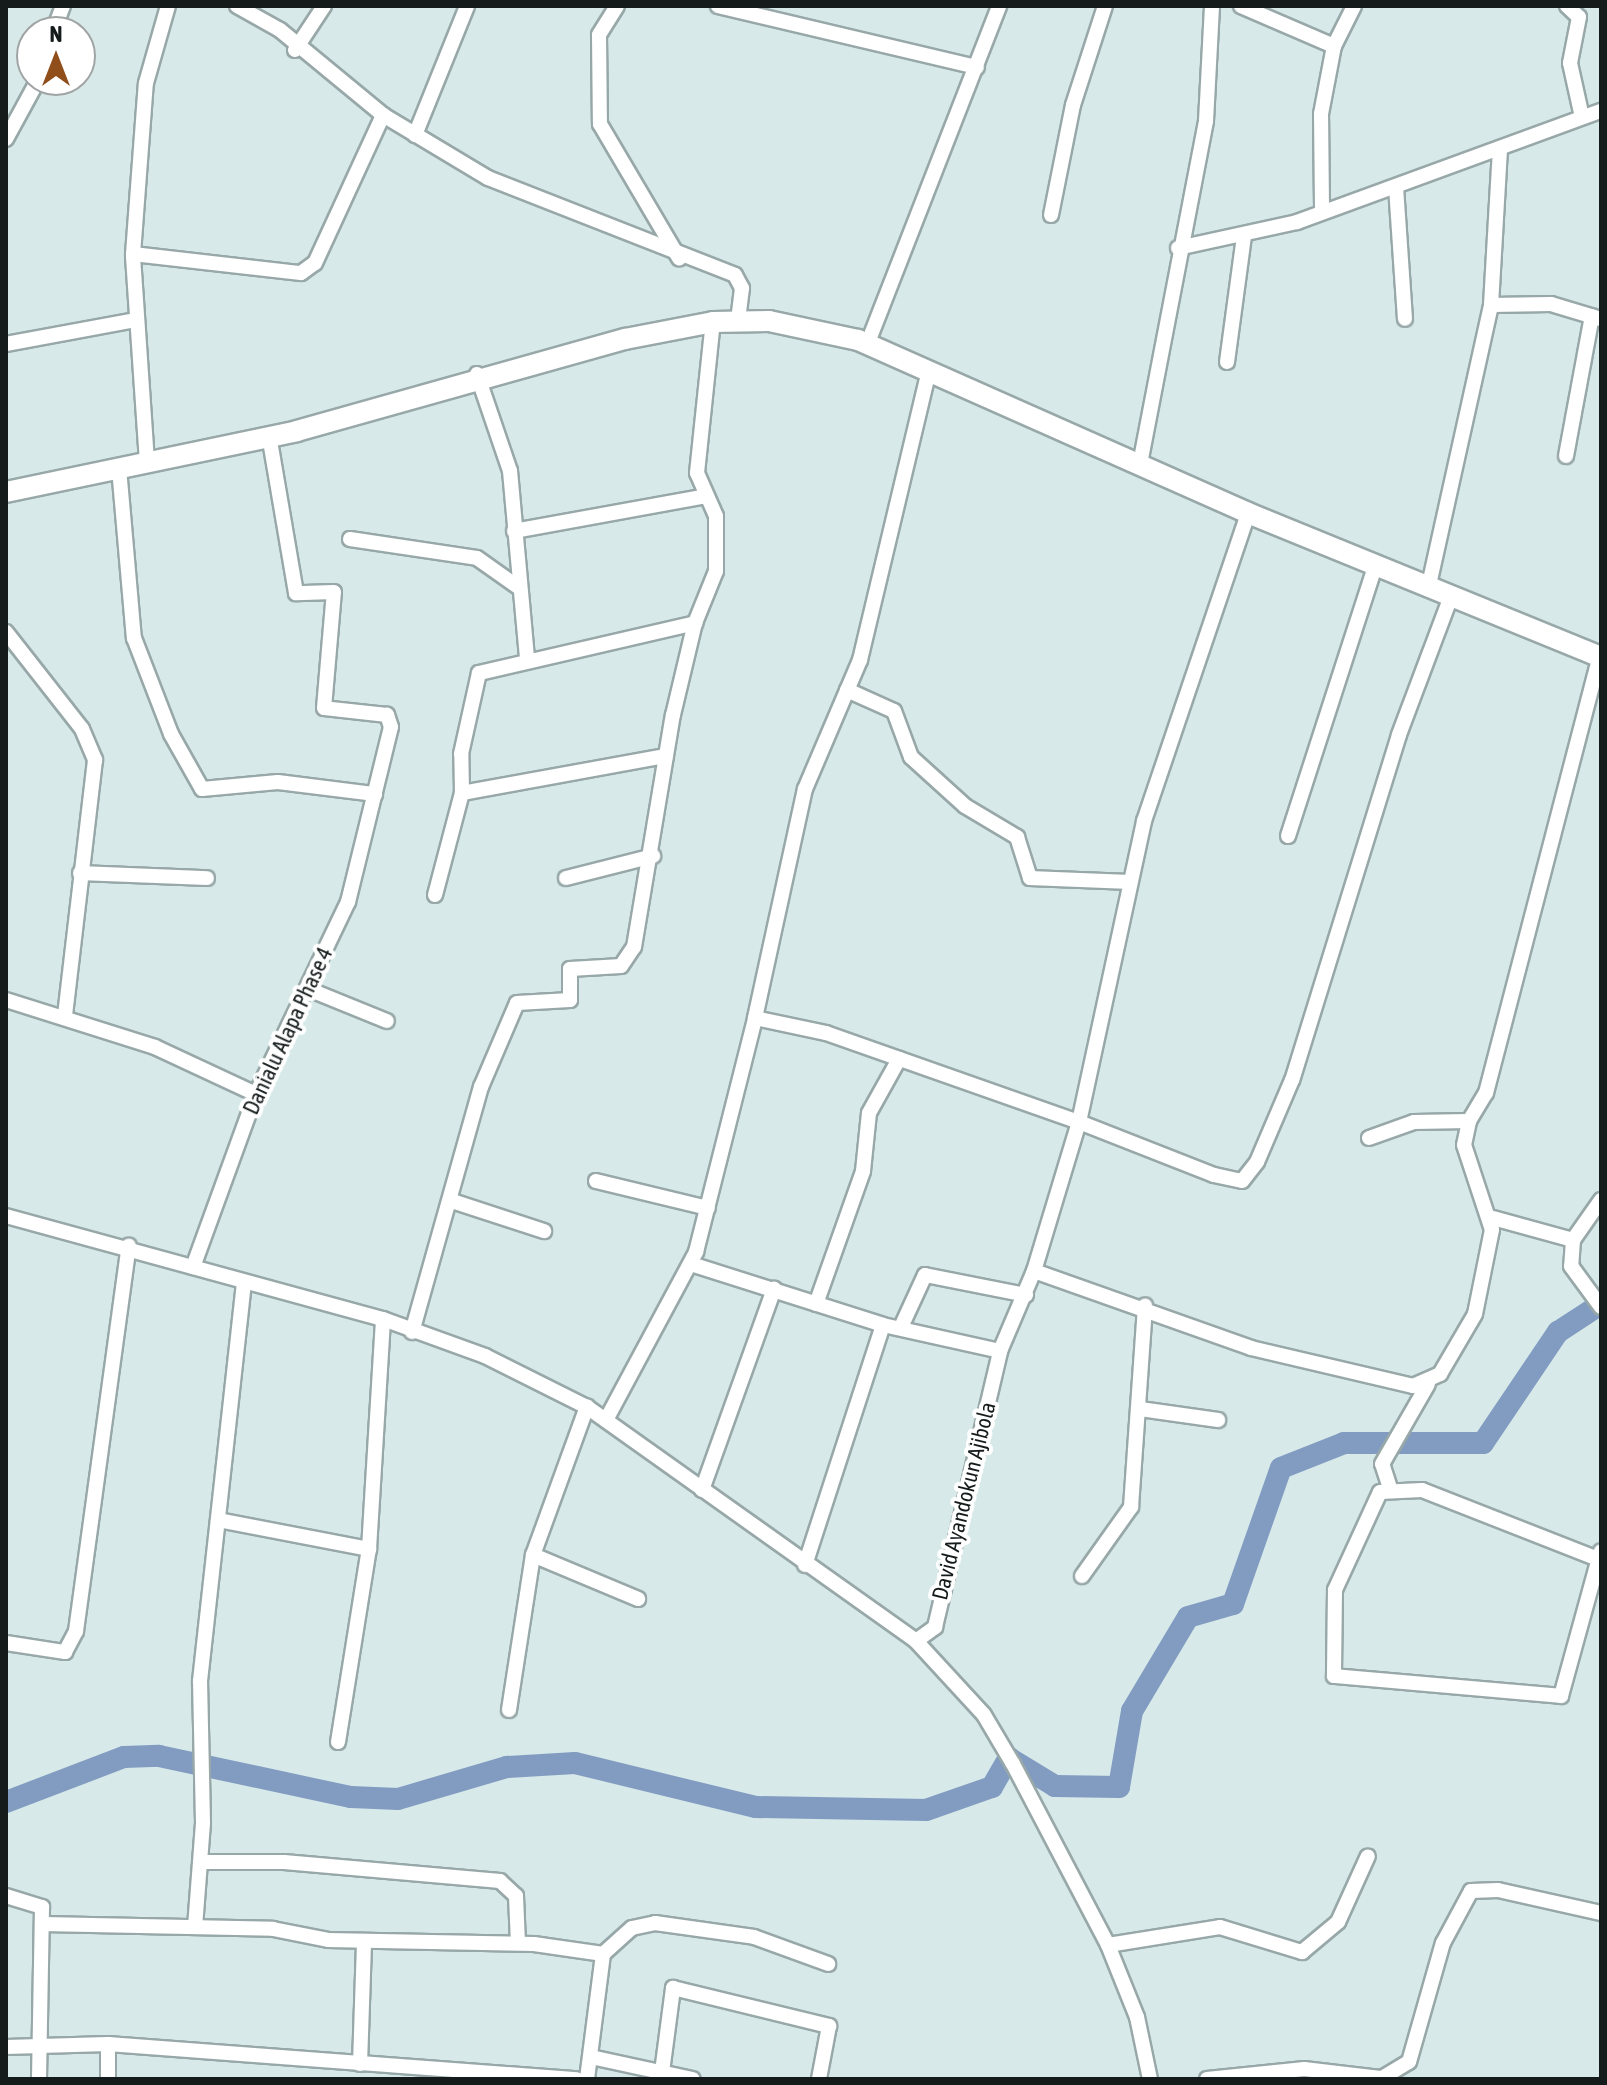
<!DOCTYPE html>
<style>
body{margin:0}
#map{position:relative;width:1607px;height:2085px;overflow:hidden;background:#d7e9e9;font-family:"Asap Condensed",sans-serif}
div>[style]{position:absolute}
[style*='--x']{left:calc(var(--x)*1px);top:calc(var(--y)*1px);width:calc(var(--w)*1px);rotate:calc(var(--a)*1deg)}
.river>*{height:22px;margin:-11px;padding:0 11px;transform-origin:11px;border-radius:11px;background:#829cc1}
.roads{filter:drop-shadow(2px 0 #98a8a9) drop-shadow(-2px 0 #98a8a9) drop-shadow(0 2px #98a8a9) drop-shadow(0 -2px #98a8a9)}
.street>*{height:14px;margin:-7px;padding:0 7px;transform-origin:7px;border-radius:7px;background:#fff}
.secondary>*{height:20px;margin:-10px;padding:0 10px;transform-origin:10px;border-radius:10px;background:#fff}
span{translate:-50% -50%;white-space:nowrap;text-align:center;line-height:1.15;-webkit-text-stroke:8px #fff;paint-order:stroke}
.street-label{font-size:22px;color:#151b1b}
.frame{position:absolute;inset:0;border:8px solid #151b1b;pointer-events:none}
.north{position:absolute;left:16px;top:16px;width:80px;height:80px;box-sizing:border-box;background:#fff;border:2px solid #a1a4a4;border-radius:50%;rotate:0deg;font-size:22px;font-weight:700;line-height:32px;text-align:center;color:#151b1b}
.north::after{content:'';display:block;margin:auto;width:28px;height:36px;background:#904e1b;clip-path:polygon(50% 0,100% 100%,50% 72%,0 100%)}
</style>
<div id="map">
<div class="river">
<i style="--x:6;--y:1802;--w:126;--a:-20.9"></i>
<i style="--x:124;--y:1757;--w:35;--a:-2"></i>
<i style="--x:159;--y:1756;--w:196;--a:12.1"></i>
<i style="--x:351;--y:1797;--w:47;--a:2.4"></i>
<i style="--x:398;--y:1799;--w:114;--a:-16.4"></i>
<i style="--x:507;--y:1767;--w:68;--a:-3.4"></i>
<i style="--x:575;--y:1763;--w:186;--a:13.7"></i>
<i style="--x:756;--y:1807;--w:170;--a:1"></i>
<i style="--x:926;--y:1810;--w:70;--a:-19.2"></i>
<i style="--x:992;--y:1787;--w:34;--a:-60"></i>
<i style="--x:1009;--y:1758;--w:54;--a:31.3"></i>
<i style="--x:1055;--y:1786;--w:64;--a:0.9"></i>
<i style="--x:1119;--y:1787;--w:77;--a:-80.3"></i>
<i style="--x:1132;--y:1711;--w:109;--a:-59.2"></i>
<i style="--x:1188;--y:1617;--w:47;--a:-16.1"></i>
<i style="--x:1233;--y:1604;--w:144;--a:-70.6"></i>
<i style="--x:1281;--y:1468;--w:68;--a:-21.6"></i>
<i style="--x:1344;--y:1443;--w:139;--a:0"></i>
<i style="--x:1483;--y:1443;--w:134;--a:-56"></i>
<i style="--x:1558;--y:1332;--w:51;--a:-33.1"></i>
</div>
<div class="roads">
<div class="street">
<i style="--x:237;--y:6;--w:49;--a:29.2"></i>
<i style="--x:280;--y:30;--w:134;--a:39.5"></i>
<i style="--x:383;--y:115;--w:122;--a:31"></i>
<i style="--x:488;--y:178;--w:265;--a:21.4"></i>
<i style="--x:735;--y:275;--w:15;--a:62"></i>
<i style="--x:742;--y:288;--w:32;--a:97"></i>
<i style="--x:617;--y:6;--w:34;--a:122"></i>
<i style="--x:599;--y:35;--w:89;--a:89.4"></i>
<i style="--x:600;--y:124;--w:156;--a:59.5"></i>
<i style="--x:718;--y:6;--w:266;--a:13.3"></i>
<i style="--x:1241;--y:6;--w:101;--a:23.3"></i>
<i style="--x:1567;--y:6;--w:16;--a:43"></i>
<i style="--x:1579;--y:17;--w:47;--a:101.1"></i>
<i style="--x:1570;--y:63;--w:55;--a:77.5"></i>
<i style="--x:53;--y:32;--w:28;--a:-69"></i>
<i style="--x:295;--y:50;--w:53;--a:-56.6"></i>
<i style="--x:415;--y:135;--w:139;--a:-68"></i>
<i style="--x:6;--y:139;--w:67;--a:-61.5"></i>
<i style="--x:1396;--y:187;--w:132;--a:86.1"></i>
<i style="--x:1322;--y:207;--w:93;--a:-90.6"></i>
<i style="--x:1321;--y:114;--w:69;--a:-79.2"></i>
<i style="--x:1334;--y:46;--w:45;--a:-63.4"></i>
<i style="--x:1051;--y:215;--w:112;--a:-78.7"></i>
<i style="--x:1073;--y:105;--w:104;--a:-72.1"></i>
<i style="--x:1178;--y:248;--w:122;--a:-12.3"></i>
<i style="--x:1297;--y:222;--w:324;--a:-20.1"></i>
<i style="--x:133;--y:254;--w:169;--a:6.5"></i>
<i style="--x:301;--y:273;--w:17;--a:-36"></i>
<i style="--x:315;--y:263;--w:163;--a:-65.3"></i>
<i style="--x:1491;--y:305;--w:60;--a:-1"></i>
<i style="--x:1551;--y:304;--w:52;--a:16.7"></i>
<i style="--x:6;--y:344;--w:131;--a:-10.5"></i>
<i style="--x:867;--y:345;--w:364;--a:-68.7"></i>
<i style="--x:1227;--y:362;--w:127;--a:-82.3"></i>
<i style="--x:477;--y:374;--w:102;--a:71.2"></i>
<i style="--x:510;--y:471;--w:187;--a:84.8"></i>
<i style="--x:1566;--y:456;--w:142;--a:-79.5"></i>
<i style="--x:147;--y:462;--w:208;--a:-93.9"></i>
<i style="--x:133;--y:254;--w:171;--a:-85.7"></i>
<i style="--x:146;--y:83;--w:80;--a:-74.1"></i>
<i style="--x:1140;--y:464;--w:349;--a:-79.1"></i>
<i style="--x:1206;--y:121;--w:115;--a:-87"></i>
<i style="--x:119;--y:468;--w:171;--a:85"></i>
<i style="--x:134;--y:638;--w:103;--a:68.9"></i>
<i style="--x:171;--y:734;--w:63;--a:60.6"></i>
<i style="--x:202;--y:789;--w:76;--a:-5.3"></i>
<i style="--x:278;--y:782;--w:98;--a:7.1"></i>
<i style="--x:514;--y:531;--w:191;--a:-10.3"></i>
<i style="--x:350;--y:539;--w:128;--a:8.5"></i>
<i style="--x:477;--y:558;--w:50;--a:35.3"></i>
<i style="--x:1429;--y:585;--w:287;--a:-77.5"></i>
<i style="--x:1491;--y:305;--w:155;--a:-86.7"></i>
<i style="--x:1450;--y:599;--w:145;--a:110.6"></i>
<i style="--x:1399;--y:735;--w:361;--a:107.2"></i>
<i style="--x:1292;--y:1080;--w:89;--a:113.1"></i>
<i style="--x:1257;--y:1162;--w:24;--a:128"></i>
<i style="--x:1242;--y:1181;--w:29;--a:-168"></i>
<i style="--x:1214;--y:1175;--w:145;--a:-158.6"></i>
<i style="--x:1079;--y:1122;--w:156;--a:106.8"></i>
<i style="--x:1034;--y:1271;--w:230;--a:19.5"></i>
<i style="--x:1251;--y:1348;--w:166;--a:13.2"></i>
<i style="--x:1413;--y:1386;--w:30;--a:-24"></i>
<i style="--x:1440;--y:1374;--w:69;--a:-59.7"></i>
<i style="--x:1475;--y:1314;--w:86;--a:-78.6"></i>
<i style="--x:1492;--y:1230;--w:89;--a:-108.2"></i>
<i style="--x:1464;--y:1145;--w:25;--a:-78"></i>
<i style="--x:1469;--y:1121;--w:33;--a:-59"></i>
<i style="--x:1486;--y:1093;--w:452;--a:-75.4"></i>
<i style="--x:6;--y:632;--w:123;--a:51.9"></i>
<i style="--x:82;--y:729;--w:34;--a:67"></i>
<i style="--x:95;--y:760;--w:257;--a:96.7"></i>
<i style="--x:847;--y:690;--w:51;--a:24.1"></i>
<i style="--x:894;--y:711;--w:49;--a:69.7"></i>
<i style="--x:911;--y:757;--w:73;--a:42.2"></i>
<i style="--x:965;--y:806;--w:61;--a:30.8"></i>
<i style="--x:1017;--y:837;--w:43;--a:72.4"></i>
<i style="--x:1030;--y:878;--w:100;--a:2.3"></i>
<i style="--x:462;--y:793;--w:207;--a:-10.3"></i>
<i style="--x:1288;--y:836;--w:286;--a:-72.1"></i>
<i style="--x:80;--y:873;--w:127;--a:2.3"></i>
<i style="--x:566;--y:878;--w:90;--a:-14.2"></i>
<i style="--x:435;--y:895;--w:106;--a:-75.2"></i>
<i style="--x:462;--y:793;--w:39;--a:-91"></i>
<i style="--x:461;--y:754;--w:83;--a:-77.5"></i>
<i style="--x:479;--y:673;--w:222;--a:-13"></i>
<i style="--x:308;--y:989;--w:85;--a:22.1"></i>
<i style="--x:6;--y:1000;--w:156;--a:17.5"></i>
<i style="--x:155;--y:1047;--w:111;--a:25"></i>
<i style="--x:755;--y:1018;--w:234;--a:-77.7"></i>
<i style="--x:805;--y:789;--w:140;--a:-66.9"></i>
<i style="--x:860;--y:660;--w:293;--a:-76.6"></i>
<i style="--x:1369;--y:1138;--w:48;--a:-19.6"></i>
<i style="--x:1414;--y:1122;--w:55;--a:-1"></i>
<i style="--x:596;--y:1181;--w:115;--a:13.6"></i>
<i style="--x:1601;--y:1200;--w:49;--a:125"></i>
<i style="--x:1573;--y:1240;--w:26;--a:94"></i>
<i style="--x:1571;--y:1266;--w:51;--a:53.8"></i>
<i style="--x:452;--y:1201;--w:97;--a:18.1"></i>
<i style="--x:6;--y:1216;--w:391;--a:15.3"></i>
<i style="--x:383;--y:1319;--w:109;--a:19.9"></i>
<i style="--x:485;--y:1356;--w:114;--a:26.6"></i>
<i style="--x:587;--y:1407;--w:404;--a:35.4"></i>
<i style="--x:916;--y:1641;--w:100;--a:47.4"></i>
<i style="--x:984;--y:1715;--w:57;--a:59.4"></i>
<i style="--x:1013;--y:1764;--w:204;--a:62.3"></i>
<i style="--x:1108;--y:1945;--w:78;--a:68.1"></i>
<i style="--x:1137;--y:2017;--w:63;--a:78.2"></i>
<i style="--x:1493;--y:1218;--w:83;--a:15.4"></i>
<i style="--x:691;--y:1264;--w:201;--a:17.6"></i>
<i style="--x:883;--y:1325;--w:120;--a:12.5"></i>
<i style="--x:193;--y:1267;--w:184;--a:-70"></i>
<i style="--x:256;--y:1094;--w:213;--a:-64.4"></i>
<i style="--x:348;--y:902;--w:180;--a:-76.2"></i>
<i style="--x:391;--y:727;--w:13;--a:-108"></i>
<i style="--x:387;--y:715;--w:63;--a:-173.7"></i>
<i style="--x:324;--y:708;--w:116;--a:-85.1"></i>
<i style="--x:334;--y:592;--w:38;--a:178"></i>
<i style="--x:296;--y:593;--w:160;--a:-99.7"></i>
<i style="--x:816;--y:1304;--w:141;--a:-70.5"></i>
<i style="--x:863;--y:1171;--w:58;--a:-84.1"></i>
<i style="--x:869;--y:1113;--w:62;--a:-60.9"></i>
<i style="--x:902;--y:1325;--w:55;--a:-65.3"></i>
<i style="--x:925;--y:1275;--w:103;--a:11.2"></i>
<i style="--x:412;--y:1332;--w:255;--a:-74.3"></i>
<i style="--x:481;--y:1087;--w:91;--a:-66.8"></i>
<i style="--x:517;--y:1003;--w:53;--a:-3.2"></i>
<i style="--x:570;--y:1000;--w:31;--a:-90"></i>
<i style="--x:570;--y:969;--w:51;--a:-3.4"></i>
<i style="--x:621;--y:966;--w:23;--a:-56"></i>
<i style="--x:634;--y:947;--w:235;--a:-80.5"></i>
<i style="--x:673;--y:715;--w:95;--a:-76.6"></i>
<i style="--x:695;--y:623;--w:56;--a:-68"></i>
<i style="--x:716;--y:571;--w:55;--a:-90"></i>
<i style="--x:716;--y:516;--w:47;--a:-113.8"></i>
<i style="--x:697;--y:473;--w:152;--a:-84"></i>
<i style="--x:1140;--y:1409;--w:79;--a:8"></i>
<i style="--x:606;--y:1420;--w:191;--a:-61.8"></i>
<i style="--x:696;--y:1252;--w:241;--a:-75.8"></i>
<i style="--x:755;--y:1018;--w:73;--a:11.9"></i>
<i style="--x:826;--y:1033;--w:268;--a:19.4"></i>
<i style="--x:1079;--y:1122;--w:308;--a:-77.8"></i>
<i style="--x:1144;--y:821;--w:325;--a:-71.3"></i>
<i style="--x:1390;--y:1488;--w:25;--a:-108"></i>
<i style="--x:1382;--y:1464;--w:92;--a:-60.1"></i>
<i style="--x:702;--y:1490;--w:214;--a:-70.3"></i>
<i style="--x:218;--y:1520;--w:154;--a:10.9"></i>
<i style="--x:533;--y:1555;--w:114;--a:22.7"></i>
<i style="--x:1598;--y:1559;--w:189;--a:-158.6"></i>
<i style="--x:1422;--y:1490;--w:42;--a:177.3"></i>
<i style="--x:1380;--y:1492;--w:108;--a:114.7"></i>
<i style="--x:1335;--y:1590;--w:86;--a:90.7"></i>
<i style="--x:1334;--y:1676;--w:228;--a:5"></i>
<i style="--x:1561;--y:1696;--w:150;--a:-74.6"></i>
<i style="--x:805;--y:1565;--w:252;--a:-72"></i>
<i style="--x:1082;--y:1576;--w:85;--a:-54.6"></i>
<i style="--x:1131;--y:1507;--w:202;--a:-86"></i>
<i style="--x:916;--y:1641;--w:24;--a:-36"></i>
<i style="--x:935;--y:1627;--w:284;--a:-76.7"></i>
<i style="--x:1000;--y:1351;--w:87;--a:-67"></i>
<i style="--x:6;--y:1643;--w:60;--a:8.7"></i>
<i style="--x:65;--y:1652;--w:24;--a:-62"></i>
<i style="--x:76;--y:1631;--w:389;--a:-82.2"></i>
<i style="--x:509;--y:1710;--w:157;--a:-81.2"></i>
<i style="--x:533;--y:1555;--w:158;--a:-70"></i>
<i style="--x:338;--y:1742;--w:195;--a:-80.9"></i>
<i style="--x:369;--y:1549;--w:230;--a:-86.5"></i>
<i style="--x:201;--y:1862;--w:83;--a:0"></i>
<i style="--x:284;--y:1862;--w:217;--a:5"></i>
<i style="--x:500;--y:1881;--w:22;--a:43"></i>
<i style="--x:516;--y:1896;--w:47;--a:87.6"></i>
<i style="--x:6;--y:1896;--w:38;--a:17"></i>
<i style="--x:42;--y:1907;--w:172;--a:91"></i>
<i style="--x:43;--y:1924;--w:230;--a:1.2"></i>
<i style="--x:273;--y:1929;--w:56;--a:11.3"></i>
<i style="--x:328;--y:1940;--w:206;--a:1.1"></i>
<i style="--x:534;--y:1944;--w:70;--a:8.2"></i>
<i style="--x:195;--y:1927;--w:104;--a:-85.6"></i>
<i style="--x:203;--y:1823;--w:142;--a:-91.2"></i>
<i style="--x:200;--y:1681;--w:401;--a:-83.7"></i>
<i style="--x:1108;--y:1945;--w:113;--a:-9.1"></i>
<i style="--x:1220;--y:1927;--w:86;--a:17"></i>
<i style="--x:1302;--y:1952;--w:47;--a:-39.8"></i>
<i style="--x:1338;--y:1922;--w:72;--a:-65.6"></i>
<i style="--x:108;--y:2044;--w:35;--a:90"></i>
<i style="--x:6;--y:2047;--w:102;--a:-1.7"></i>
<i style="--x:108;--y:2044;--w:470;--a:4.3"></i>
<i style="--x:591;--y:2057;--w:104;--a:12.2"></i>
<i style="--x:360;--y:2064;--w:123;--a:-88.1"></i>
<i style="--x:662;--y:2072;--w:85;--a:-82.5"></i>
<i style="--x:673;--y:1988;--w:161;--a:13.7"></i>
<i style="--x:829;--y:2026;--w:54;--a:100.7"></i>
<i style="--x:587;--y:2079;--w:126;--a:-82.7"></i>
<i style="--x:603;--y:1954;--w:39;--a:-42"></i>
<i style="--x:632;--y:1928;--w:24;--a:-12"></i>
<i style="--x:655;--y:1923;--w:100;--a:8"></i>
<i style="--x:754;--y:1937;--w:79;--a:20"></i>
<i style="--x:1207;--y:2079;--w:98;--a:-5.9"></i>
<i style="--x:1304;--y:2069;--w:79;--a:6.6"></i>
<i style="--x:1382;--y:2078;--w:31;--a:-31"></i>
<i style="--x:1409;--y:2062;--w:124;--a:-74.1"></i>
<i style="--x:1443;--y:1943;--w:59;--a:-61.7"></i>
<i style="--x:1471;--y:1891;--w:27;--a:-2"></i>
<i style="--x:1498;--y:1890;--w:106;--a:12.6"></i>
</div>
<div class="secondary">
<i style="--x:6;--y:492;--w:297;--a:-11.8"></i>
<i style="--x:297;--y:431;--w:341;--a:-15.7"></i>
<i style="--x:625;--y:339;--w:90;--a:-10.9"></i>
<i style="--x:713;--y:322;--w:56;--a:-1"></i>
<i style="--x:769;--y:321;--w:91;--a:12.1"></i>
<i style="--x:858;--y:340;--w:427;--a:23.9"></i>
<i style="--x:1248;--y:513;--w:381;--a:22.2"></i>
</div>
</div>
<div class="street-label">
<span style="left:288px;top:1031px;rotate:-65deg">Danialu Alapa Phase 4</span>
<span style="left:964px;top:1501px;rotate:-76deg">David Ayandokun Ajibola</span>
</div>
<div class="frame"></div>
<div class="north">N</div>
</div>
